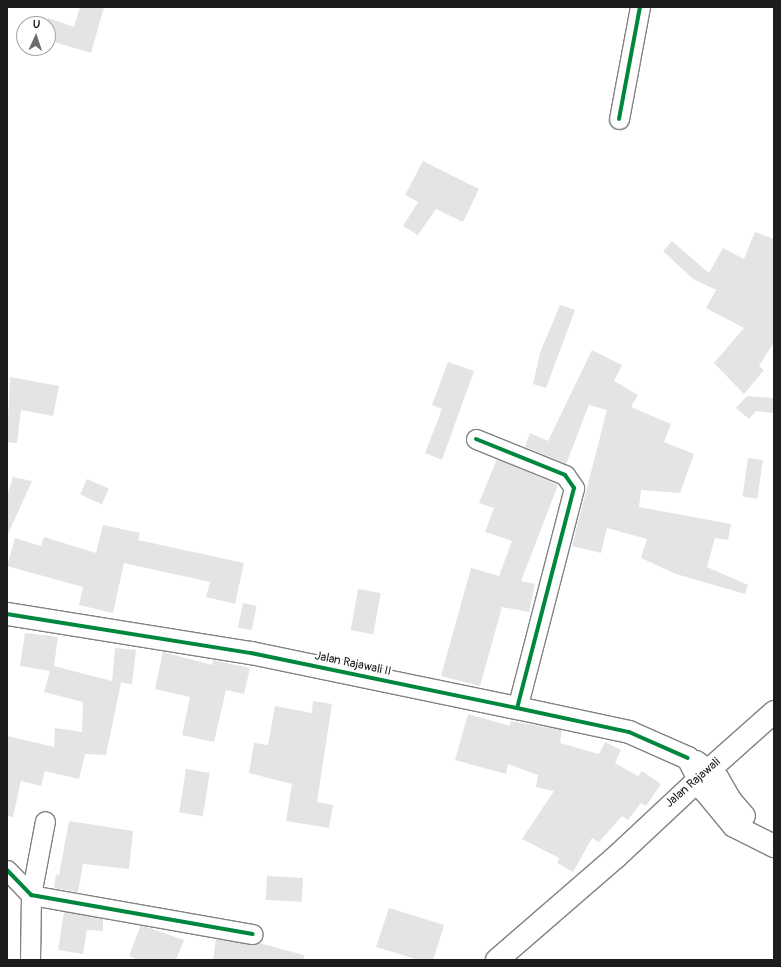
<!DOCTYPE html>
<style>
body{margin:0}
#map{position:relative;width:781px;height:967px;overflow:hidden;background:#fff;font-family:Pangolin,sans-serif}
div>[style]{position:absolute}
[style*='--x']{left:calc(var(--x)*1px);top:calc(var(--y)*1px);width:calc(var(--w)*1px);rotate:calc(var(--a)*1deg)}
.building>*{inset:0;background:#e4e4e4;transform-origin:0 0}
.roads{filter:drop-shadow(1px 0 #828282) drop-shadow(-1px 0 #828282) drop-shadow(0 1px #828282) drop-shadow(0 -1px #828282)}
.minor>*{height:19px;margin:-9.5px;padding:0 9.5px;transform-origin:9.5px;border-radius:9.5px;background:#fff}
.tertiary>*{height:22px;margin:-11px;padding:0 11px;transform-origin:11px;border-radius:11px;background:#fff}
.secondary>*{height:22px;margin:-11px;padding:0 11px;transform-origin:11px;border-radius:11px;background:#fff}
.cycleway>*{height:4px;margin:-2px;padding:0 2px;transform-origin:2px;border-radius:2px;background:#00873e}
span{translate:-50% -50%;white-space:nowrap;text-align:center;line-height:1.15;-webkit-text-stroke:4px #fff;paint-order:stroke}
.street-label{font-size:12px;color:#1c1c1c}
.frame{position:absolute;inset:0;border:8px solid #1c1c1c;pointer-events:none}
.north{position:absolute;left:16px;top:16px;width:40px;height:40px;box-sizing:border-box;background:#fff;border:1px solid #a4a4a4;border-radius:50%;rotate:3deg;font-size:11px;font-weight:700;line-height:16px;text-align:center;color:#1c1c1c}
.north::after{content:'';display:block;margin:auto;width:14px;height:18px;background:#6b6b6b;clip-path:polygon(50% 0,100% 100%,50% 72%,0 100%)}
</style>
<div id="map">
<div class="building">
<i style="clip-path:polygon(80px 7px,104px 7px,91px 53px,48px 40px,48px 18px,74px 27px)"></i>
<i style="clip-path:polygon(423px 161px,479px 189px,463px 222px,436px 209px,418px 235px,403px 226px,418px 202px,405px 195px)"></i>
<i style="clip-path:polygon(755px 232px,774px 239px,774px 342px,759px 366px,764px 370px,744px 394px,714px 363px,744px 328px,706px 308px,716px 290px,693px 279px,663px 251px,672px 241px,709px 273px,723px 248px,744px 259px)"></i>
<i style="clip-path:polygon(560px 305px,575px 310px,546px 388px,533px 384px,540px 353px)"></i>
<i style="clip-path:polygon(592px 350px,622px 365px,614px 381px,638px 395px,631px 407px,671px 424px,664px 442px,694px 454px,680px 493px,641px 490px,639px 507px,731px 524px,728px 540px,715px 538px,707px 567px,748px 585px,745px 594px,676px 574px,641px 558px,647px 539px,607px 528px,601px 553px,572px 546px,607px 410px,589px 405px,566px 464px,525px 447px,530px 433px,548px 441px)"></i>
<i style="clip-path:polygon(448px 362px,474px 371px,442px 460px,425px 453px,442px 409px,432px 405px)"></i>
<i style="clip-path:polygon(10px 377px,59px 386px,53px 416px,21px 410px,17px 443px,7px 442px)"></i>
<i style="clip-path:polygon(747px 396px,774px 398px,774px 413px,756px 411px,749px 419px,736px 408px)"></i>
<i style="left:748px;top:458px;width:15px;height:39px;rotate:8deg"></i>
<i style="clip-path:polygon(497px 459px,558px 485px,521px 581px,535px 584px,529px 612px,502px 607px,480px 686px,441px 676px,471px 568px,499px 576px,512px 541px,485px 532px,494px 508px,479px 503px)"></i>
<i style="clip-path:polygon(13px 477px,32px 481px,7px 536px,7px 496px)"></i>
<i style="left:87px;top:479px;width:24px;height:17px;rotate:24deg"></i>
<i style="clip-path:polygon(103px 525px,140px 533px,138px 540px,244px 563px,235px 604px,206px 597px,210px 582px,124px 563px,113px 613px,79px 605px,83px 587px,7px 566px,15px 538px,41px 546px,44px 537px,96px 553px)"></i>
<i style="left:358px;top:589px;width:23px;height:42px;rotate:10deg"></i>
<i style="left:243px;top:603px;width:14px;height:25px;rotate:12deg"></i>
<i style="clip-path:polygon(25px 633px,58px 637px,54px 666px,112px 681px,115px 648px,136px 650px,132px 684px,117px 682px,121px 683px,106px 755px,85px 754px,79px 779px,45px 771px,41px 786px,21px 781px,13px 817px,7px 816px,7px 736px,54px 747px,55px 728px,82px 732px,83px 702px,44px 692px,50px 671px,20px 666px)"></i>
<i style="clip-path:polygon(163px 652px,212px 665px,213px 660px,250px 668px,244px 694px,226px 690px,214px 742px,182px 735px,190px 697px,155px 689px)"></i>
<i style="clip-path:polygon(313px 701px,332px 704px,317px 802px,333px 805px,329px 828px,286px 821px,292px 784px,249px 773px,254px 743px,268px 745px,275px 706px,312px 713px)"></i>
<i style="clip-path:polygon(468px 714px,510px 726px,511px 721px,562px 730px,560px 743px,599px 754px,605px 742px,621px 750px,615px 763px,638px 776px,642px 771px,661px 784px,646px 806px,641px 803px,628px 820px,622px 816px,599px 842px,592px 838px,573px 872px,557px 863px,559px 858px,522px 839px,554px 791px,536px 787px,538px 775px,508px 764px,506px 774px,455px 760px)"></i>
<i style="left:186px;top:769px;width:24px;height:44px;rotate:9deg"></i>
<i style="clip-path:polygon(69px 821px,133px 831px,129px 869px,83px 864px,78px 892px,54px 888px,56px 874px,59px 875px)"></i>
<i style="left:267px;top:876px;width:36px;height:24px;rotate:3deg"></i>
<i style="clip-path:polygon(389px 908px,444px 925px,433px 960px,419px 960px,376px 947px)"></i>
<i style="clip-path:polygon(64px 912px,103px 919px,103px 931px,87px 930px,83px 954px,58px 950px)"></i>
<i style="clip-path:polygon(141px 925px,184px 940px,176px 960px,139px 960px,129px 956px)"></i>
<i style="clip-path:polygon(216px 939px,259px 943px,304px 955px,304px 960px,213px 960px)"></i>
</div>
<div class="roads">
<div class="minor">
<i style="--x:619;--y:119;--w:114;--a:-79.4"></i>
<i style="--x:476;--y:439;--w:96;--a:22"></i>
<i style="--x:565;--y:475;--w:16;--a:55"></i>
<i style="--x:574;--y:488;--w:227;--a:104.5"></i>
<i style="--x:7;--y:870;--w:35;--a:46"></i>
<i style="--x:31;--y:895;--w:225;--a:10"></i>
<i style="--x:30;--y:960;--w:65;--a:-89.1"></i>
<i style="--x:31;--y:895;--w:75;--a:-79.3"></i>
</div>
<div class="tertiary">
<i style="--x:7;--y:614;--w:247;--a:9.1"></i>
<i style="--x:251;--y:653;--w:272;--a:11.7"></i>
<i style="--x:517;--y:708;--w:115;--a:12.1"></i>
<i style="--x:629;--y:732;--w:64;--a:23.8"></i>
<i style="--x:709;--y:770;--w:87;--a:-41.7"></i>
</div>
<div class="secondary">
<i style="--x:688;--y:758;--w:37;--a:63"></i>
<i style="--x:705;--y:791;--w:45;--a:50.4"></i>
<i style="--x:734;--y:826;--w:45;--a:26.6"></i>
<i style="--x:696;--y:762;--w:28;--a:38"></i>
<i style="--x:718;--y:779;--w:24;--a:60"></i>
<i style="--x:730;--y:800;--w:21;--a:49"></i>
<i style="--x:497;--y:960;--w:157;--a:-40.9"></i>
<i style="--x:616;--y:857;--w:127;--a:-43.1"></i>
</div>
</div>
<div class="cycleway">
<i style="--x:619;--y:119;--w:114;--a:-79.4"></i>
<i style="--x:476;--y:439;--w:96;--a:22"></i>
<i style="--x:565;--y:475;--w:16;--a:55"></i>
<i style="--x:574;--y:488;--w:227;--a:104.5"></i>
<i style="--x:7;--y:614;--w:247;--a:9.1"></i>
<i style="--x:251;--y:653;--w:272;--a:11.7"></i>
<i style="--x:517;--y:708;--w:115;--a:12.1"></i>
<i style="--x:629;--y:732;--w:64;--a:23.8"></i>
<i style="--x:7;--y:870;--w:35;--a:46"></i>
<i style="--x:31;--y:895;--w:225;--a:10"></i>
</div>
<div class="street-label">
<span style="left:353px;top:664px;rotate:12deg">Jalan Rajawali II</span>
<span style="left:693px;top:783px;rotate:-41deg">Jalan Rajawali</span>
</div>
<div class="frame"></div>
<div class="north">U</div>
</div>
